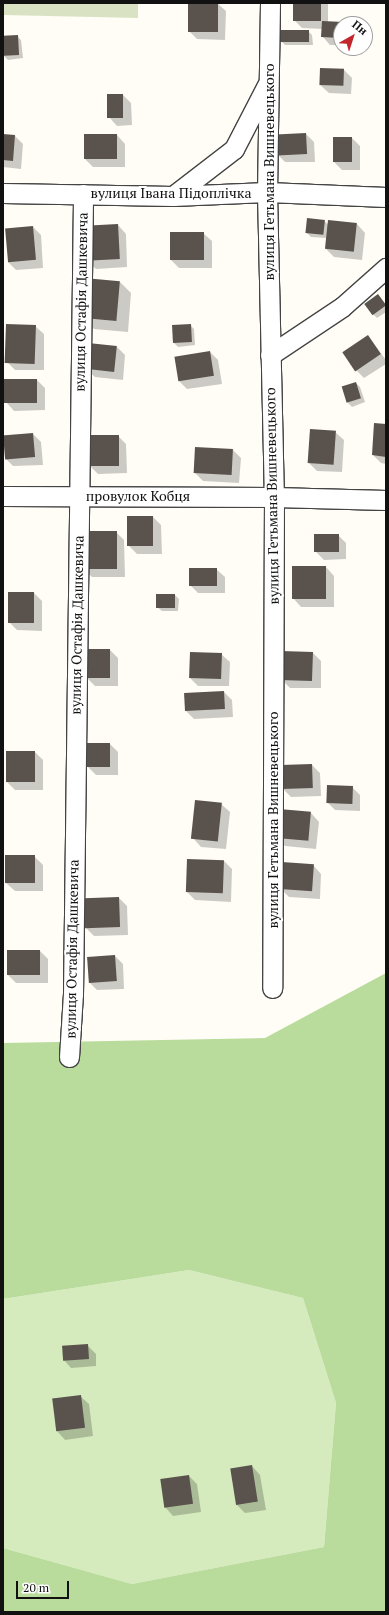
<!DOCTYPE html>
<meta charset="utf-8">
<style>
body{margin:0}
#map{position:relative;width:389px;height:1615px;overflow:hidden;background:#fffdf5;font-family:"PT Serif",serif}
div>[style]{position:absolute}
[style*='--x']{left:calc(var(--x)*1px);top:calc(var(--y)*1px);width:calc(var(--w)*1px);rotate:calc(var(--a)*1deg)}
.green>*{inset:0;background:#d5ebbd}
.forest>*{inset:0;background:#b9dc9c}
.cemetery>*{inset:0;background:#d9e3c4}
.shadow>*{inset:0;background:#0003}
.building>*{inset:0;background:#5a524d;transform-origin:0 0}
.roads{filter:drop-shadow(1px 0 #444) drop-shadow(-1px 0 #444) drop-shadow(0 1px #444) drop-shadow(0 -1px #444)}
.street>*{height:19px;margin:-9.5px;padding:0 9.5px;transform-origin:9.5px;border-radius:9.5px;background:#fff}
span{translate:-50% -50%;white-space:nowrap;text-align:center;line-height:1.15;-webkit-text-stroke:4px #fff;paint-order:stroke}
.street-label{font-size:14px;color:#111}
.frame{position:absolute;inset:0;border:4px solid #111;pointer-events:none}
.north{position:absolute;left:333px;top:16px;width:40px;height:40px;box-sizing:border-box;background:#fff;border:1px solid #a0a0a0;border-radius:50%;rotate:39deg;font-size:11px;font-weight:700;line-height:16px;text-align:center;color:#111}
.north::after{content:'';display:block;margin:auto;width:14px;height:18px;background:#c4262e;clip-path:polygon(50% 0,100% 100%,50% 72%,0 100%)}
.scale{position:absolute;left:16px;top:1581px;width:53px;height:18px;box-sizing:border-box;border:2px solid #111;border-top:0;padding-left:5px;font-size:12px;line-height:14px;white-space:nowrap;color:#111;-webkit-text-stroke:3px #fff;paint-order:stroke}
</style>
<div id="map">
<div class="green">
<i style="clip-path:polygon(189px 1270px,303px 1298px,336px 1403px,324px 1547px,132px 1584px,3px 1548px,3px 1299px)"></i>
</div>
<div class="forest">
<i style="clip-path:polygon(386px 973px,386px 1612px,3px 1612px,3px 1548px,132px 1584px,324px 1547px,336px 1403px,303px 1298px,189px 1270px,3px 1299px,3px 1043px,265px 1038px)"></i>
</div>
<div class="cemetery">
<i style="clip-path:polygon(3px 3px,138px 3px,138px 18px,3px 15px)"></i>
</div>
<div class="shadow">
<i style="clip-path:polygon(189px 3px,217px 3px,226px 11px,225px 40px,197px 39px,189px 31px)"></i>
<i style="clip-path:polygon(294px 3px,328px 3px,328px 22px,345px 24px,341px 24px,341px 45px,330px 45px,322px 36px,323px 29px,302px 28px,294px 20px)"></i>
<i style="clip-path:polygon(308px 31px,312px 35px,313px 45px,285px 45px,281px 41px)"></i>
<i style="clip-path:polygon(17px 36px,21px 40px,23px 58px,8px 60px,4px 56px,3px 37px)"></i>
<i style="clip-path:polygon(321px 69px,344px 70px,352px 78px,351px 94px,329px 93px,320px 85px)"></i>
<i style="clip-path:polygon(123px 95px,131px 103px,132px 125px,117px 126px,109px 117px)"></i>
<i style="clip-path:polygon(306px 134px,314px 142px,315px 162px,285px 162px,277px 154px)"></i>
<i style="clip-path:polygon(3px 135px,15px 136px,23px 144px,21px 169px,3px 167px)"></i>
<i style="clip-path:polygon(85px 135px,117px 135px,125px 144px,125px 167px,93px 167px,85px 159px)"></i>
<i style="clip-path:polygon(352px 138px,360px 146px,360px 170px,342px 170px,334px 162px)"></i>
<i style="clip-path:polygon(324px 221px,329px 225px,357px 224px,365px 233px,362px 260px,334px 257px,326px 249px,327px 238px,311px 237px,307px 233px)"></i>
<i style="clip-path:polygon(118px 225px,126px 234px,127px 267px,96px 269px,87px 261px)"></i>
<i style="clip-path:polygon(33px 227px,41px 235px,43px 268px,16px 270px,8px 262px)"></i>
<i style="clip-path:polygon(171px 233px,203px 233px,212px 241px,212px 268px,179px 268px,171px 260px)"></i>
<i style="clip-path:polygon(120px 282px,131px 293px,128px 332px,94px 329px,82px 317px)"></i>
<i style="clip-path:polygon(381px 299px,386px 305px,386px 312px,377px 318px,373px 314px)"></i>
<i style="clip-path:polygon(190px 325px,194px 329px,195px 345px,178px 347px,174px 343px)"></i>
<i style="clip-path:polygon(35px 326px,44px 334px,44px 370px,15px 370px,7px 362px)"></i>
<i style="clip-path:polygon(368px 336px,386px 360px,386px 364px,364px 378px,356px 370px)"></i>
<i style="clip-path:polygon(117px 347px,125px 355px,123px 380px,95px 377px,86px 369px)"></i>
<i style="clip-path:polygon(210px 352px,218px 360px,222px 384px,187px 389px,179px 381px)"></i>
<i style="clip-path:polygon(37px 380px,45px 388px,45px 410px,14px 411px,6px 402px)"></i>
<i style="clip-path:polygon(356px 383px,360px 387px,365px 402px,352px 407px,348px 403px)"></i>
<i style="clip-path:polygon(386px 425px,386px 464px,381px 463px,373px 455px)"></i>
<i style="clip-path:polygon(335px 432px,344px 440px,342px 472px,317px 471px,309px 463px)"></i>
<i style="clip-path:polygon(33px 434px,41px 442px,43px 465px,13px 466px,5px 458px,4px 435px)"></i>
<i style="clip-path:polygon(118px 436px,126px 444px,127px 473px,98px 474px,90px 466px)"></i>
<i style="clip-path:polygon(233px 450px,241px 458px,239px 483px,203px 481px,194px 472px)"></i>
<i style="clip-path:polygon(128px 517px,153px 517px,161px 525px,162px 554px,137px 554px,129px 546px)"></i>
<i style="clip-path:polygon(116px 532px,124px 540px,125px 577px,92px 577px,84px 569px)"></i>
<i style="clip-path:polygon(338px 535px,346px 543px,346px 559px,324px 560px,315px 551px)"></i>
<i style="clip-path:polygon(293px 567px,326px 567px,334px 576px,334px 607px,301px 607px,293px 598px)"></i>
<i style="clip-path:polygon(216px 569px,225px 577px,225px 593px,198px 593px,190px 585px)"></i>
<i style="clip-path:polygon(34px 593px,42px 601px,42px 631px,17px 630px,9px 622px)"></i>
<i style="clip-path:polygon(175px 595px,179px 599px,178px 611px,162px 611px,157px 607px)"></i>
<i style="clip-path:polygon(86px 650px,110px 650px,118px 658px,118px 686px,95px 686px,87px 678px)"></i>
<i style="clip-path:polygon(313px 653px,321px 661px,321px 688px,290px 688px,282px 680px)"></i>
<i style="clip-path:polygon(221px 654px,230px 662px,229px 686px,198px 686px,190px 678px)"></i>
<i style="clip-path:polygon(224px 692px,232px 700px,233px 717px,194px 719px,186px 711px)"></i>
<i style="clip-path:polygon(110px 744px,118px 752px,118px 775px,96px 775px,88px 767px)"></i>
<i style="clip-path:polygon(35px 752px,43px 760px,43px 790px,15px 790px,7px 782px)"></i>
<i style="clip-path:polygon(386px 757px,386px 773px,385px 772px)"></i>
<i style="clip-path:polygon(312px 765px,320px 773px,321px 796px,291px 797px,283px 789px)"></i>
<i style="clip-path:polygon(352px 787px,360px 795px,360px 811px,335px 810px,327px 802px)"></i>
<i style="clip-path:polygon(221px 804px,230px 812px,226px 849px,201px 847px,193px 838px)"></i>
<i style="clip-path:polygon(280px 810px,311px 813px,319px 822px,316px 849px,285px 846px,277px 838px)"></i>
<i style="clip-path:polygon(34px 856px,43px 865px,43px 891px,15px 891px,6px 883px)"></i>
<i style="clip-path:polygon(224px 861px,232px 869px,231px 902px,195px 900px,187px 892px)"></i>
<i style="clip-path:polygon(313px 865px,321px 874px,320px 899px,289px 897px,281px 889px)"></i>
<i style="clip-path:polygon(119px 898px,127px 906px,128px 935px,94px 936px,86px 928px)"></i>
<i style="clip-path:polygon(8px 951px,40px 951px,48px 959px,48px 983px,16px 983px,8px 975px)"></i>
<i style="clip-path:polygon(115px 956px,123px 964px,124px 989px,97px 990px,89px 982px)"></i>
<i style="clip-path:polygon(87px 1345px,96px 1354px,96px 1366px,71px 1368px,63px 1359px)"></i>
<i style="clip-path:polygon(80px 1396px,89px 1404px,93px 1436px,65px 1440px,57px 1431px)"></i>
<i style="clip-path:polygon(252px 1466px,260px 1475px,266px 1510px,245px 1513px,237px 1505px)"></i>
<i style="clip-path:polygon(189px 1476px,197px 1484px,201px 1512px,173px 1516px,165px 1507px)"></i>
</div>
<div class="building">
<i style="left:188px;top:3px;width:30px;height:29px"></i>
<i style="left:293px;top:3px;width:28px;height:18px"></i>
<i style="clip-path:polygon(322px 21px,344px 22px,344px 24px,341px 24px,341px 38px,321px 37px)"></i>
<i style="left:280px;top:30px;width:29px;height:12px"></i>
<i style="left:18px;top:35px;width:20px;height:15px;rotate:87deg"></i>
<i style="left:320px;top:68px;width:24px;height:17px;rotate:2deg"></i>
<i style="left:107px;top:94px;width:16px;height:24px"></i>
<i style="left:306px;top:133px;width:21px;height:30px;rotate:87deg"></i>
<i style="clip-path:polygon(3px 134px,15px 135px,13px 161px,3px 160px)"></i>
<i style="left:84px;top:134px;width:33px;height:25px"></i>
<i style="left:333px;top:137px;width:19px;height:25px"></i>
<i style="left:307px;top:218px;width:18px;height:15px;rotate:6deg"></i>
<i style="left:328px;top:220px;width:29px;height:29px;rotate:6deg"></i>
<i style="left:118px;top:224px;width:35px;height:33px;rotate:87deg"></i>
<i style="left:33px;top:226px;width:34px;height:28px;rotate:85deg"></i>
<i style="left:170px;top:232px;width:34px;height:28px"></i>
<i style="left:84px;top:278px;width:36px;height:40px;rotate:5deg"></i>
<i style="left:378px;top:294px;width:14px;height:17px;rotate:54deg"></i>
<i style="left:6px;top:324px;width:30px;height:39px;rotate:2deg"></i>
<i style="left:191px;top:324px;width:18px;height:19px;rotate:87deg"></i>
<i style="left:368px;top:335px;width:23px;height:31px;rotate:56deg"></i>
<i style="left:88px;top:343px;width:29px;height:26px;rotate:6deg"></i>
<i style="left:210px;top:351px;width:25px;height:36px;rotate:81deg"></i>
<i style="left:37px;top:379px;width:24px;height:33px;rotate:90deg"></i>
<i style="left:356px;top:382px;width:17px;height:15px;rotate:73deg"></i>
<i style="clip-path:polygon(374px 423px,386px 424px,386px 457px,372px 455px)"></i>
<i style="left:310px;top:429px;width:26px;height:34px;rotate:4deg"></i>
<i style="left:33px;top:433px;width:24px;height:30px;rotate:85deg"></i>
<i style="left:119px;top:435px;width:31px;height:31px;rotate:90deg"></i>
<i style="left:195px;top:447px;width:38px;height:26px;rotate:3deg"></i>
<i style="left:127px;top:516px;width:26px;height:30px"></i>
<i style="left:82px;top:531px;width:35px;height:38px"></i>
<i style="left:314px;top:534px;width:25px;height:18px"></i>
<i style="left:292px;top:566px;width:34px;height:33px"></i>
<i style="left:189px;top:568px;width:28px;height:18px"></i>
<i style="left:8px;top:592px;width:26px;height:31px"></i>
<i style="left:156px;top:594px;width:19px;height:14px"></i>
<i style="left:85px;top:649px;width:25px;height:29px"></i>
<i style="left:281px;top:651px;width:32px;height:29px;rotate:2deg"></i>
<i style="left:190px;top:652px;width:32px;height:26px;rotate:2deg"></i>
<i style="left:224px;top:691px;width:18px;height:40px;rotate:87deg"></i>
<i style="left:87px;top:743px;width:23px;height:24px"></i>
<i style="left:6px;top:751px;width:29px;height:31px"></i>
<i style="left:312px;top:764px;width:24px;height:31px;rotate:88deg"></i>
<i style="left:327px;top:785px;width:26px;height:18px;rotate:2deg"></i>
<i style="left:195px;top:800px;width:27px;height:39px;rotate:6deg"></i>
<i style="left:279px;top:809px;width:32px;height:29px;rotate:5deg"></i>
<i style="left:35px;top:855px;width:28px;height:30px;rotate:90deg"></i>
<i style="left:187px;top:859px;width:37px;height:33px;rotate:2deg"></i>
<i style="left:282px;top:862px;width:32px;height:27px;rotate:4deg"></i>
<i style="left:119px;top:897px;width:30px;height:35px;rotate:88deg"></i>
<i style="left:7px;top:950px;width:33px;height:25px"></i>
<i style="left:115px;top:955px;width:26px;height:28px;rotate:86deg"></i>
<i style="left:88px;top:1344px;width:15px;height:26px;rotate:86deg"></i>
<i style="left:81px;top:1395px;width:33px;height:29px;rotate:83deg"></i>
<i style="left:252px;top:1465px;width:37px;height:22px;rotate:81deg"></i>
<i style="left:189px;top:1475px;width:29px;height:29px;rotate:82deg"></i>
</div>
<div class="roads">
<div class="street">
<i style="--x:270;--y:3;--w:189;--a:90.9"></i>
<i style="--x:267;--y:192;--w:305;--a:88.7"></i>
<i style="--x:274;--y:497;--w:491;--a:90.2"></i>
<i style="--x:3;--y:193;--w:170;--a:1"></i>
<i style="--x:173;--y:196;--w:94;--a:-2.4"></i>
<i style="--x:267;--y:192;--w:119;--a:2.4"></i>
<i style="--x:173;--y:196;--w:77;--a:-37.6"></i>
<i style="--x:234;--y:149;--w:72;--a:-62.7"></i>
<i style="--x:270;--y:355;--w:87;--a:-33.7"></i>
<i style="--x:342;--y:307;--w:59;--a:-41.6"></i>
<i style="--x:3;--y:496;--w:271;--a:0.2"></i>
<i style="--x:274;--y:497;--w:112;--a:1.5"></i>
<i style="--x:69;--y:1057;--w:63;--a:-86.4"></i>
<i style="--x:73;--y:994;--w:800;--a:-89.28"></i>
</div>
</div>
<div class="street-label">
<span style="left:269px;top:172px;rotate:-90deg">вулиця Гетьмана Вишневецького</span>
<span style="left:171px;top:193px">вулиця Івана Підоплічка</span>
<span style="left:81px;top:302px;rotate:-89deg">вулиця Остафія Дашкевича</span>
<span style="left:138px;top:496px">провулок Кобця</span>
<span style="left:272px;top:496px;rotate:-91deg">вулиця Гетьмана Вишневецького</span>
<span style="left:77px;top:625px;rotate:-89deg">вулиця Остафія Дашкевича</span>
<span style="left:273px;top:820px;rotate:-90deg">вулиця Гетьмана Вишневецького</span>
<span style="left:72px;top:949px;rotate:-89deg">вулиця Остафія Дашкевича</span>
</div>
<div class="frame"></div>
<div class="north">Пн</div>
<div class="scale">20 m</div>
</div>
